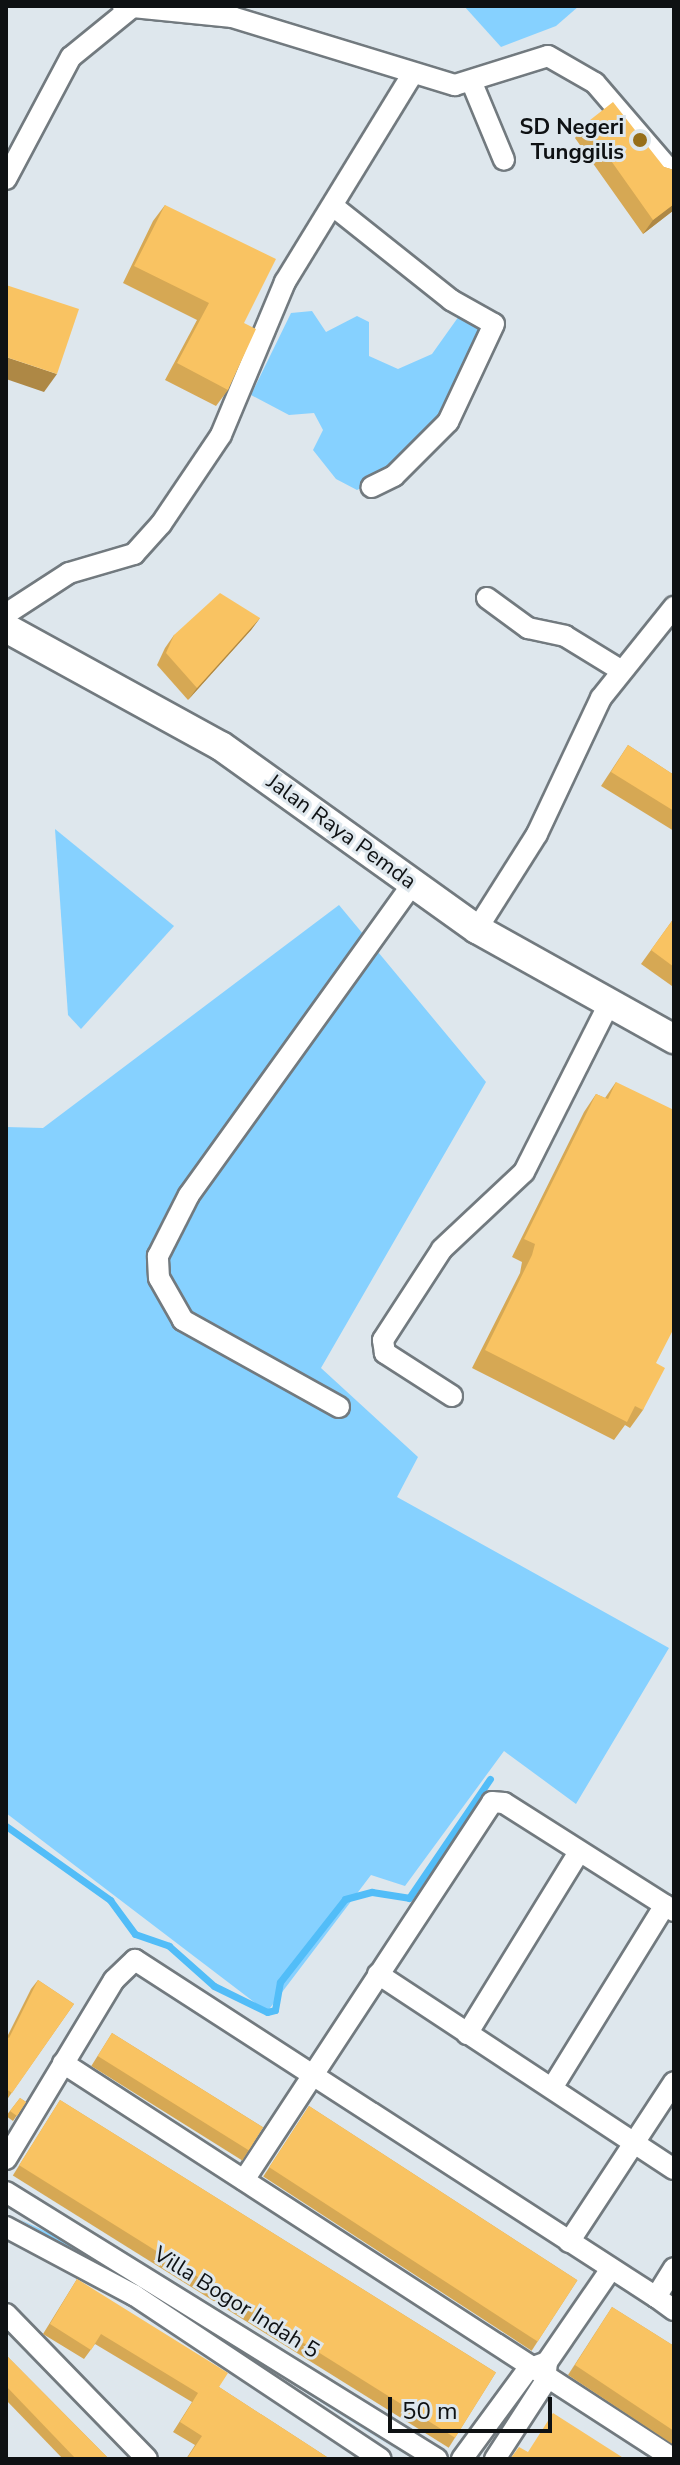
<!DOCTYPE html>
<style>
body{margin:0}
#map{position:relative;width:680px;height:2465px;overflow:hidden;background:#dee7ed;font-family:"Nunito Sans",sans-serif}
div>[style]{position:absolute}
[style*='--x']{left:calc(var(--x)*1px);top:calc(var(--y)*1px);width:calc(var(--w)*1px);rotate:calc(var(--a)*1deg)}
.green>*{inset:0;background:#86d1ff}
.stream>*{height:7px;margin:-3.5px;padding:0 3.5px;transform-origin:3.5px;border-radius:3.5px;background:#52bdf8}
.roads{filter:drop-shadow(2px 0 #727a7f) drop-shadow(-2px 0 #727a7f) drop-shadow(0 2px #727a7f) drop-shadow(0 -2px #727a7f)}
.minor>*{height:20px;margin:-10px;padding:0 10px;transform-origin:10px;border-radius:10px;background:#fff}
.secondary>*{height:28px;margin:-14px;padding:0 14px;transform-origin:14px;border-radius:14px;background:#fff}
.wall>*{inset:0;background:#d6a854;transform-origin:0 0}
.shaded-wall>*{inset:0;background:#ae8845}
.building>*{inset:0;background:#f9c362;transform-origin:0 0}
.dots>*{width:22px;height:22px;translate:-50% -50%;box-sizing:border-box;border:4px solid #dee7ed;border-radius:50%}
span{translate:-50% -50%;white-space:nowrap;text-align:center;line-height:1.15;-webkit-text-stroke:6px #dee7ed;paint-order:stroke}
.poi-label{font-size:22px;color:#0e1113;font-weight:700}
.right{translate:-100% -50%;text-align:right}
.street-label{font-size:22px;color:#0e1113}
.frame{position:absolute;inset:0;border:8px solid #0e1113;pointer-events:none}
.scale{position:absolute;left:388px;top:2397px;width:164px;height:36px;box-sizing:border-box;border:4px solid #0e1113;border-top:0;padding-left:10px;font-size:24px;line-height:28px;white-space:nowrap;color:#0e1113;-webkit-text-stroke:6px #dee7ed;paint-order:stroke}
</style>
<div id="map">
<div class="green">
<i style="clip-path:polygon(464px 6px,579px 6px,556px 26px,501px 47px)"></i>
<i style="clip-path:polygon(312px 311px,326px 332px,357px 316px,369px 322px,369px 356px,398px 369px,432px 354px,459px 316px,488px 320px,477px 369px,397px 472px,357px 490px,336px 479px,313px 450px,323px 430px,314px 413px,289px 415px,251px 395px,291px 313px)"></i>
<i style="clip-path:polygon(55px 829px,174px 926px,81px 1029px,68px 1015px)"></i>
<i style="clip-path:polygon(339px 905px,486px 1082px,321px 1368px,418px 1457px,397px 1497px,669px 1648px,576px 1804px,504px 1751px,405px 1886px,371px 1875px,267px 2012px,6px 1813px,6px 1127px,43px 1128px)"></i>
<i style="clip-path:polygon(19px 2219px,81px 2248px,411px 2459px,152px 2295px)"></i>
</div>
<div class="stream">
<i style="--x:6;--y:1826;--w:128;--a:35.4"></i>
<i style="--x:110;--y:1900;--w:42;--a:53.7"></i>
<i style="--x:135;--y:1934;--w:36;--a:19"></i>
<i style="--x:169;--y:1946;--w:60;--a:41.6"></i>
<i style="--x:214;--y:1986;--w:59;--a:26.1"></i>
<i style="--x:267;--y:2012;--w:8;--a:-14"></i>
<i style="--x:275;--y:2010;--w:28;--a:-80"></i>
<i style="--x:280;--y:1982;--w:105;--a:-51.9"></i>
<i style="--x:345;--y:1899;--w:28;--a:-15"></i>
<i style="--x:372;--y:1892;--w:37;--a:9"></i>
<i style="--x:409;--y:1898;--w:144;--a:-55.8"></i>
</div>
<div class="roads">
<div class="minor">
<i style="--x:123;--y:6;--w:110;--a:5.8"></i>
<i style="--x:232;--y:17;--w:233;--a:17"></i>
<i style="--x:455;--y:85;--w:97;--a:-17.3"></i>
<i style="--x:548;--y:56;--w:54;--a:29.9"></i>
<i style="--x:595;--y:83;--w:121;--a:49.3"></i>
<i style="--x:472;--y:83;--w:83;--a:67.4"></i>
<i style="--x:6;--y:179;--w:138;--a:-62"></i>
<i style="--x:71;--y:57;--w:76;--a:-39.1"></i>
<i style="--x:333;--y:206;--w:151;--a:38.5"></i>
<i style="--x:451;--y:300;--w:49;--a:29.2"></i>
<i style="--x:494;--y:324;--w:108;--a:115.1"></i>
<i style="--x:448;--y:422;--w:76;--a:135"></i>
<i style="--x:394;--y:476;--w:25;--a:154"></i>
<i style="--x:487;--y:598;--w:51;--a:36.2"></i>
<i style="--x:528;--y:628;--w:38;--a:12"></i>
<i style="--x:565;--y:636;--w:67;--a:31.6"></i>
<i style="--x:6;--y:614;--w:75;--a:-33.1"></i>
<i style="--x:69;--y:573;--w:68;--a:-16.3"></i>
<i style="--x:134;--y:554;--w:40;--a:-48"></i>
<i style="--x:161;--y:524;--w:107;--a:-56"></i>
<i style="--x:221;--y:435;--w:166;--a:-67.3"></i>
<i style="--x:285;--y:282;--w:241;--a:-58.5"></i>
<i style="--x:477;--y:929;--w:112;--a:-57.7"></i>
<i style="--x:537;--y:834;--w:150;--a:-64.8"></i>
<i style="--x:601;--y:698;--w:117;--a:-51.3"></i>
<i style="--x:452;--y:1396;--w:80;--a:-147.3"></i>
<i style="--x:385;--y:1353;--w:13;--a:-99"></i>
<i style="--x:383;--y:1340;--w:108;--a:-57"></i>
<i style="--x:442;--y:1249;--w:112;--a:-43.2"></i>
<i style="--x:524;--y:1172;--w:188;--a:-63.2"></i>
<i style="--x:339;--y:1407;--w:179;--a:-150.9"></i>
<i style="--x:183;--y:1320;--w:48;--a:-119.7"></i>
<i style="--x:159;--y:1278;--w:22;--a:-93"></i>
<i style="--x:158;--y:1256;--w:68;--a:-63.1"></i>
<i style="--x:189;--y:1195;--w:382;--a:-54.3"></i>
<i style="--x:378;--y:1974;--w:354;--a:33.4"></i>
<i style="--x:467;--y:2034;--w:214;--a:-58.4"></i>
<i style="--x:63;--y:2063;--w:728;--a:32.95"></i>
<i style="--x:552;--y:2088;--w:215;--a:-58.3"></i>
<i style="--x:6;--y:2159;--w:209;--a:-58.9"></i>
<i style="--x:114;--y:1980;--w:29;--a:-44"></i>
<i style="--x:135;--y:1960;--w:620;--a:32.9"></i>
<i style="--x:656;--y:2297;--w:34;--a:-58"></i>
<i style="--x:244;--y:2180;--w:452;--a:-56.7"></i>
<i style="--x:492;--y:1802;--w:12;--a:5"></i>
<i style="--x:504;--y:1803;--w:201;--a:32.4"></i>
<i style="--x:6;--y:2192;--w:507;--a:31.78"></i>
<i style="--x:6;--y:2227;--w:145;--a:28"></i>
<i style="--x:134;--y:2295;--w:296;--a:33.6"></i>
<i style="--x:569;--y:2242;--w:191;--a:-56.7"></i>
<i style="--x:656;--y:2297;--w:22;--a:36"></i>
<i style="--x:6;--y:2314;--w:202;--a:45.8"></i>
<i style="--x:547;--y:2362;--w:113;--a:-55.5"></i>
<i style="--x:462;--y:2459;--w:112;--a:-53.7"></i>
<i style="--x:528;--y:2369;--w:20;--a:-20"></i>
<i style="--x:547;--y:2362;--w:20;--a:96"></i>
<i style="--x:545;--y:2382;--w:92;--a:123"></i>
</div>
<div class="secondary">
<i style="--x:6;--y:628;--w:245;--a:28.8"></i>
<i style="--x:221;--y:746;--w:315;--a:35.6"></i>
<i style="--x:477;--y:929;--w:226;--a:29.2"></i>
</div>
</div>
<div class="wall">
<i style="clip-path:polygon(585px 124px,664px 167px,674px 170px,674px 210px,643px 234px,575px 138px)"></i>
<i style="clip-path:polygon(165px 205px,244px 323px,228px 390px,216px 406px,165px 380px,197px 320px,123px 283px,153px 221px)"></i>
<i style="clip-path:polygon(260px 618px,251px 630px,188px 700px,157px 665px,165px 648px,174px 635px)"></i>
<i style="clip-path:polygon(628px 745px,674px 775px,674px 831px,601px 786px)"></i>
<i style="clip-path:polygon(674px 918px,674px 983px,672px 986px,641px 964px)"></i>
<i style="clip-path:polygon(616px 1082px,656px 1363px,643px 1410px,630px 1428px,625px 1425px,614px 1440px,472px 1368px,520px 1273px,522px 1262px,512px 1257px,584px 1112px,596px 1094px,605px 1098px)"></i>
<i style="clip-path:polygon(38px 1980px,74px 2004px,6px 2101px,6px 2036px,7px 2037px,31px 1989px)"></i>
<i style="left:112px;top:2033px;width:178px;height:39px;rotate:32deg"></i>
<i style="clip-path:polygon(20px 2098px,26px 2102px,13px 2121px,6px 2116px)"></i>
<i style="left:60px;top:2100px;width:514px;height:89px;rotate:32deg"></i>
<i style="left:309px;top:2106px;width:320px;height:84px;rotate:33deg"></i>
<i style="clip-path:polygon(77px 2279px,219px 2387px,330px 2459px,186px 2459px,195px 2445px,173px 2432px,192px 2402px,95px 2344px,84px 2359px,43px 2334px)"></i>
<i style="clip-path:polygon(612px 2307px,674px 2346px,674px 2445px,568px 2375px)"></i>
<i style="clip-path:polygon(6px 2355px,109px 2459px,63px 2459px,6px 2400px)"></i>
</div>
<div class="shaded-wall">
<i style="clip-path:polygon(674px 204px,674px 210px,643px 234px,653px 220px)"></i>
<i style="clip-path:polygon(6px 357px,57px 374px,44px 392px,6px 379px)"></i>
<i style="clip-path:polygon(260px 618px,251px 630px,188px 700px,197px 688px)"></i>
</div>
<div class="building">
<i style="clip-path:polygon(613px 102px,664px 167px,674px 170px,674px 204px,653px 220px,585px 124px)"></i>
<i style="clip-path:polygon(165px 205px,276px 259px,244px 323px,256px 329px,228px 390px,177px 363px,209px 303px,134px 266px)"></i>
<i style="clip-path:polygon(6px 285px,79px 309px,57px 374px,6px 357px)"></i>
<i style="clip-path:polygon(220px 593px,260px 618px,197px 688px,166px 653px,174px 635px)"></i>
<i style="clip-path:polygon(628px 745px,674px 775px,674px 811px,611px 772px)"></i>
<i style="clip-path:polygon(674px 918px,674px 967px,651px 950px)"></i>
<i style="clip-path:polygon(616px 1082px,674px 1110px,674px 1328px,656px 1363px,665px 1368px,643px 1410px,635px 1406px,627px 1422px,485px 1350px,532px 1255px,535px 1244px,524px 1239px,596px 1094px,608px 1099px)"></i>
<i style="clip-path:polygon(38px 1980px,74px 2004px,12px 2093px,6px 2089px,6px 2036px,9px 2038px)"></i>
<i style="left:112px;top:2033px;width:178px;height:27px;rotate:32deg"></i>
<i style="clip-path:polygon(20px 2098px,26px 2102px,17px 2116px,10px 2111px)"></i>
<i style="left:60px;top:2100px;width:514px;height:77px;rotate:32deg"></i>
<i style="left:309px;top:2106px;width:320px;height:73px;rotate:33deg"></i>
<i style="clip-path:polygon(77px 2279px,228px 2373px,219px 2387px,330px 2459px,191px 2459px,188px 2457px,202px 2436px,180px 2422px,198px 2393px,101px 2334px,91px 2350px,50px 2324px)"></i>
<i style="clip-path:polygon(612px 2307px,674px 2346px,674px 2431px,575px 2365px)"></i>
<i style="clip-path:polygon(6px 2355px,109px 2459px,76px 2459px,6px 2386px)"></i>
<i style="clip-path:polygon(553px 2413px,625px 2459px,510px 2459px,519px 2447px,528px 2452px)"></i>
</div>
<div class="dots">
<i style="left:640px;top:140px;background:#966e19"></i>
</div>
<div class="poi-label">
<span class="right" style="left:624px;top:140px">SD Negeri<br>Tunggilis</span>
</div>
<div class="street-label">
<span style="left:341px;top:832px;rotate:36deg">Jalan Raya Pemda</span>
<span style="left:236px;top:2303px;rotate:32deg">Villa Bogor Indah 5</span>
</div>
<div class="frame"></div>
<div class="scale">50 m</div>
</div>
